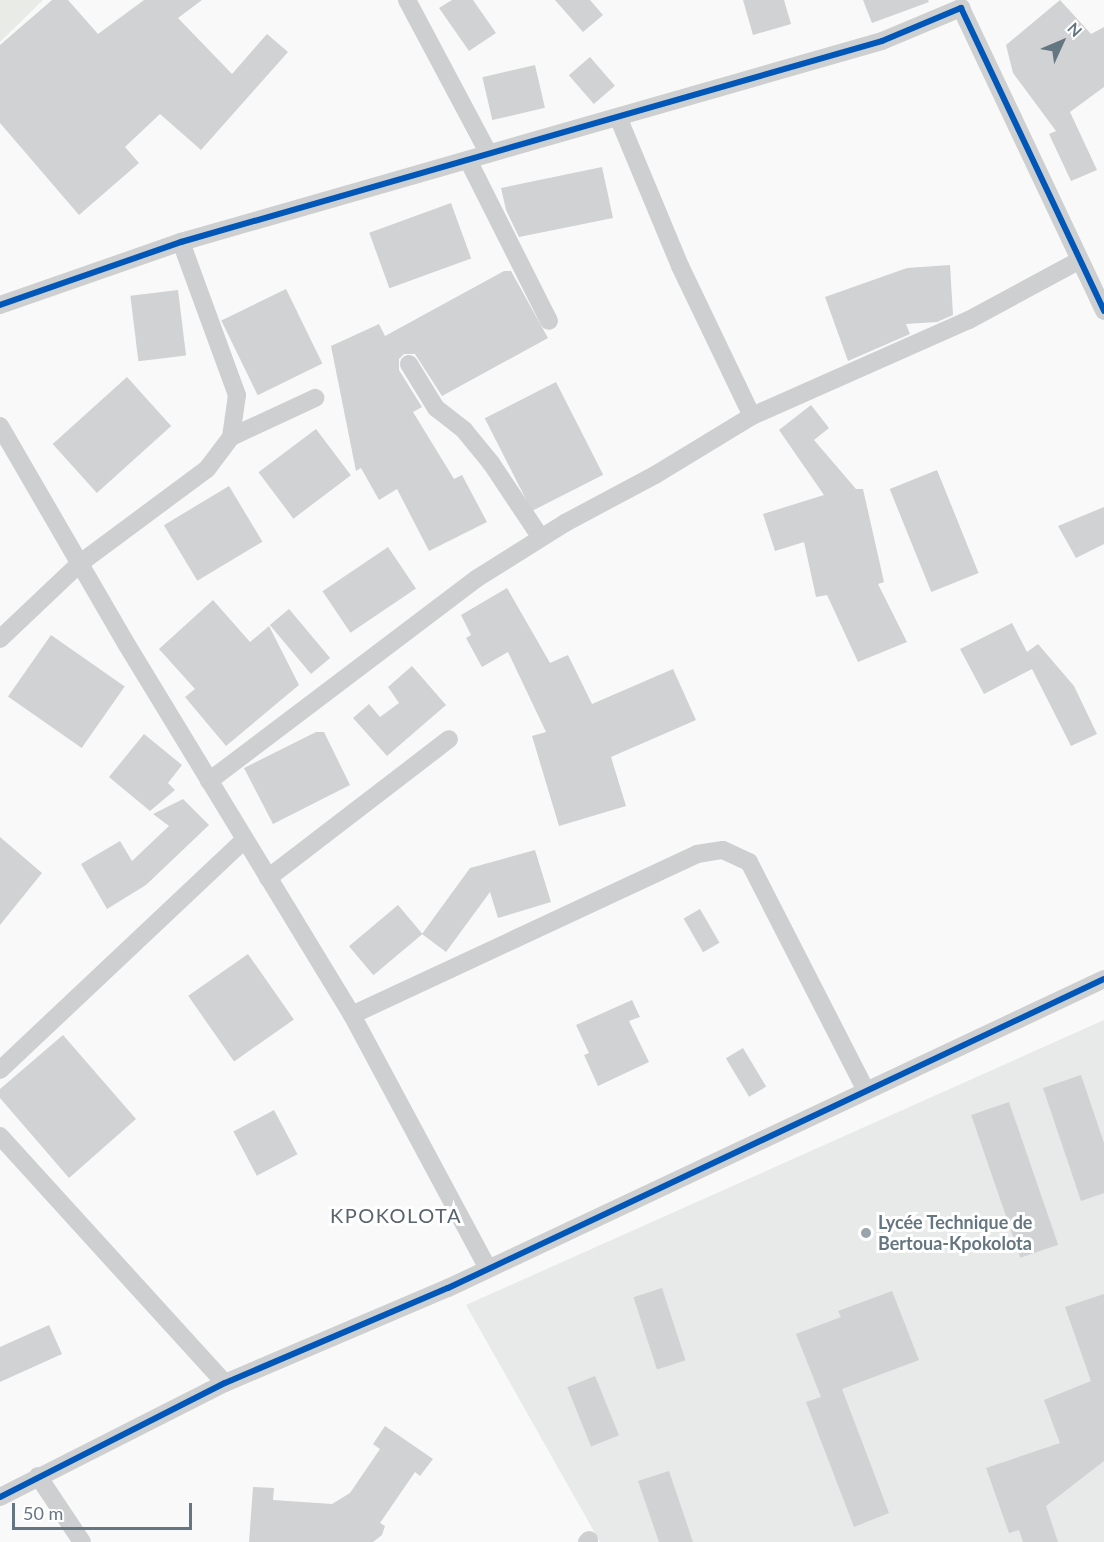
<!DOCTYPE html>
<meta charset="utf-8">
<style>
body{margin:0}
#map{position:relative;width:1104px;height:1542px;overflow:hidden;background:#f9f9f9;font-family:Lato,sans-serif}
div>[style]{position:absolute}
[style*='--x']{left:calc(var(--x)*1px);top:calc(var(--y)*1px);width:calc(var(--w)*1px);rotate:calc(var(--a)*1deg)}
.built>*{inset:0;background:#e8e9e9}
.green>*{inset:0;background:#e8ebe6}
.building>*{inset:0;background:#d0d2d3;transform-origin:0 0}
.street>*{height:18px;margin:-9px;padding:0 9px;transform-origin:9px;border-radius:9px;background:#cecfd0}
.cycleway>*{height:6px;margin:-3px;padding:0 3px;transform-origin:3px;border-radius:3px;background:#0057b8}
.dots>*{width:16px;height:16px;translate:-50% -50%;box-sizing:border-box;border:3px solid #fff;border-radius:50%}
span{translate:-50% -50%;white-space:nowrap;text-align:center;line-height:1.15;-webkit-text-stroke:6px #fff;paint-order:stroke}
.poi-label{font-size:18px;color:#657683;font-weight:700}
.left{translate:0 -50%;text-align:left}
.neighbourhood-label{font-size:20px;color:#57646e;letter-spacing:1.5px}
.north{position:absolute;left:1032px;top:12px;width:60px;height:60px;-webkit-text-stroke:4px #fff;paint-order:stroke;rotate:46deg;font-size:16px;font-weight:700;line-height:24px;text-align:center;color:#657683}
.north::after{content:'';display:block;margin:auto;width:21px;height:27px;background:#657683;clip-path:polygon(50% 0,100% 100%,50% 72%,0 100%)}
.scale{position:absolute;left:12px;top:1503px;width:180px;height:27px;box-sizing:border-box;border:3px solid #657683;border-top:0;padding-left:8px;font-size:18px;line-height:21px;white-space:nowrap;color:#657683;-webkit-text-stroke:4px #fff;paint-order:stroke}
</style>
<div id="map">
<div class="built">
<i style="clip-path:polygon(1104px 1020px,1104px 1542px,600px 1542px,466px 1305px)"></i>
</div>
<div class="green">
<i style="clip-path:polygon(0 0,43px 0,0 42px)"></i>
</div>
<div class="building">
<i style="clip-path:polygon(52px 0,68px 0,98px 34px,144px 0,202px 0,178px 18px,232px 74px,267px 34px,288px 52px,201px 150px,160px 114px,125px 147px,139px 163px,79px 215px,0 123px,0 45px)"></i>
<i style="clip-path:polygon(452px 0,473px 0,496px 33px,469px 51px,439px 8px)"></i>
<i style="clip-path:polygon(555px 0,590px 0,603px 15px,583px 32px)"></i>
<i style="clip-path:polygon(743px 0,784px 0,791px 24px,753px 35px)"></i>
<i style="clip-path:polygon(863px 0,928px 0,929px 2px,872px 23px)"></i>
<i style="clip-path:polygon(1060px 0,1091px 34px,1104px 27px,1104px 87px,1070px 112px,1097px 170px,1071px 181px,1049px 134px,1056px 131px,1013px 73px,1006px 45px)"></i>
<i style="left:590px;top:57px;width:38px;height:28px;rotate:49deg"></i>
<i style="left:535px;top:65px;width:44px;height:54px;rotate:77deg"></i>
<i style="clip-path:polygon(602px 167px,613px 218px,519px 237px,506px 210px,501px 188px)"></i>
<i style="left:451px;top:203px;width:59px;height:87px;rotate:70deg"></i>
<i style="clip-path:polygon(950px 265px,953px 315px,937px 322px,906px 324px,910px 334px,848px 361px,825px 297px,907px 268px)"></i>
<i style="clip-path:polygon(504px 271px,511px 271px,548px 338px,442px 396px,415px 354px,404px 354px,399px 359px,399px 370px,422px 407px,413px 412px,454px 479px,462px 475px,487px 522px,429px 551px,397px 489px,379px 500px,361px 468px,356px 471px,331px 346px,379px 324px,385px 336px)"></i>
<i style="left:286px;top:289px;width:83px;height:72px;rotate:64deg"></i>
<i style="left:178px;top:290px;width:66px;height:48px;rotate:83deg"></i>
<i style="left:127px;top:377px;width:66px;height:100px;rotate:48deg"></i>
<i style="left:556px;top:382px;width:104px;height:80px;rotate:63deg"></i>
<i style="clip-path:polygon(811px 405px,829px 428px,814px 440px,856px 489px,863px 489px,884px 582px,878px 584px,907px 642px,858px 662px,827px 595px,816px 597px,804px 542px,775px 551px,763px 514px,824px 495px,779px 430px)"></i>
<i style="left:316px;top:429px;width:58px;height:72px;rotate:53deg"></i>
<i style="left:937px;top:470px;width:111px;height:51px;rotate:68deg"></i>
<i style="left:229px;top:486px;width:65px;height:76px;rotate:59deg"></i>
<i style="clip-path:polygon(1104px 507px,1104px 544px,1076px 558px,1058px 526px)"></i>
<i style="left:388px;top:547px;width:50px;height:79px;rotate:56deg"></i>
<i style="clip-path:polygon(507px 588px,550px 663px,568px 655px,592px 704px,673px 669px,696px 720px,611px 757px,626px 806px,559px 826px,532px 736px,546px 732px,508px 652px,482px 667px,466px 638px,471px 635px,461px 615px)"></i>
<i style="clip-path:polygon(213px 600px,250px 642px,269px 626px,299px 685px,226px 746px,185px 697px,195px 689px,159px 649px)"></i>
<i style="left:289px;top:609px;width:64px;height:25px;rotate:50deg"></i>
<i style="clip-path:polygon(1012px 623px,1027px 652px,1038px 644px,1074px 686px,1097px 734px,1071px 746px,1032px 669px,984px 694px,960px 649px)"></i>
<i style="left:51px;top:635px;width:90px;height:75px;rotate:35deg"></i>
<i style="clip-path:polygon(412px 666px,446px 705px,387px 756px,353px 718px,369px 704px,380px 717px,399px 703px,388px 687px)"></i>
<i style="clip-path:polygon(316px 732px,324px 732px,350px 785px,273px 824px,244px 768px)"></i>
<i style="clip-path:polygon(144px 734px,182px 765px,168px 783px,175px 790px,150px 811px,109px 777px)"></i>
<i style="clip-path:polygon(183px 799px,209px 825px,146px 885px,107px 909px,81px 864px,120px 841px,132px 861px,169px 826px,153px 814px)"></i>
<i style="clip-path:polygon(0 837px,42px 873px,0 925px)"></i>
<i style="clip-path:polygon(535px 850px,551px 902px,498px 918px,490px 892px,446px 952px,422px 934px,470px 868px)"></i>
<i style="left:398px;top:905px;width:38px;height:64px;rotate:50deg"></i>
<i style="left:700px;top:909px;width:39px;height:19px;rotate:60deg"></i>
<i style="left:248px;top:954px;width:80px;height:73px;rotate:55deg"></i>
<i style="clip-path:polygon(632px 1000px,640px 1017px,629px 1021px,649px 1062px,598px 1086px,584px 1055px,589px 1053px,576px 1025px)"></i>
<i style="clip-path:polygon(63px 1035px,136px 1119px,69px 1178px,0 1098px,0 1089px)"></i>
<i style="left:743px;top:1048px;width:45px;height:20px;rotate:59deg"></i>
<i style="clip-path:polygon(1081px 1075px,1104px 1143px,1104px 1193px,1081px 1201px,1043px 1088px)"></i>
<i style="left:1009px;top:1102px;width:151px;height:40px;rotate:71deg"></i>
<i style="left:274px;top:1110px;width:50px;height:46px;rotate:62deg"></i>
<i style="left:662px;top:1288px;width:76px;height:30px;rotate:72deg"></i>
<i style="clip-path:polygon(892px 1291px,919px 1360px,842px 1389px,889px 1513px,854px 1527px,806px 1402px,821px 1397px,796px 1334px,841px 1317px,838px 1311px)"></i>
<i style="clip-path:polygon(1104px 1294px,1104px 1461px,1046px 1506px,1058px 1542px,1023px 1542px,1019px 1530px,1009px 1533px,986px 1468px,1060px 1443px,1044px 1400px,1091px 1381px,1065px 1307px)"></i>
<i style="clip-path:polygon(49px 1325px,62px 1354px,0 1382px,0 1347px)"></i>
<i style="left:595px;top:1376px;width:64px;height:30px;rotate:68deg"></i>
<i style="clip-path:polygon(385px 1426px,433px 1459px,420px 1476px,415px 1472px,380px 1523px,385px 1526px,382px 1535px,373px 1542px,249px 1542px,253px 1487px,274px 1488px,273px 1500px,332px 1504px,350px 1493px,380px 1449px,373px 1444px)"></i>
<i style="clip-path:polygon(669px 1471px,693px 1542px,659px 1542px,638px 1481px)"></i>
</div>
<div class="street">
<i style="--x:407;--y:0;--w:174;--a:62"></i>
<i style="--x:618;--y:117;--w:161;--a:67.4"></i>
<i style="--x:680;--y:266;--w:166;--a:64.4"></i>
<i style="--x:468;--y:160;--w:180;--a:63.3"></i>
<i style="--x:0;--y:305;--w:192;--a:-19.2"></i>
<i style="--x:181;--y:242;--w:729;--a:-16"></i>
<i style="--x:882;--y:41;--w:86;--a:-22.7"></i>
<i style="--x:961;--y:8;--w:335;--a:64.7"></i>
<i style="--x:409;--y:364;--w:52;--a:58.5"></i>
<i style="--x:436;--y:408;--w:36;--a:38"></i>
<i style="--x:464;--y:430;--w:43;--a:50.7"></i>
<i style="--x:491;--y:463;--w:90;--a:56.3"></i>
<i style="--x:0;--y:426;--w:253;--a:59.9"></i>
<i style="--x:127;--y:645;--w:433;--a:58.7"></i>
<i style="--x:352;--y:1015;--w:288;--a:61.8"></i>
<i style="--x:231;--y:437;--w:93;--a:-24.9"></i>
<i style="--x:0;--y:639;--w:109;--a:-43.5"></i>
<i style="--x:79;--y:564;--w:159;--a:-36.6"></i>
<i style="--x:207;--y:469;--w:40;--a:-53"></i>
<i style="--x:231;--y:437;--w:42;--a:-81.9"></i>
<i style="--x:237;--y:395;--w:163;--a:-110.1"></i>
<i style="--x:209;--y:781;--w:335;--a:-37.1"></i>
<i style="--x:476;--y:579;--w:105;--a:-32.2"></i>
<i style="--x:565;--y:523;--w:102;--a:-28.1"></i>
<i style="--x:655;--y:475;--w:114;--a:-31.3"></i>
<i style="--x:752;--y:416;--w:237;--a:-23.9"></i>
<i style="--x:969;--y:320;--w:124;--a:-28.4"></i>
<i style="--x:268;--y:878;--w:228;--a:-37.5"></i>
<i style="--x:352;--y:1015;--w:381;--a:-25"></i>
<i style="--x:697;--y:854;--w:26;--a:-9"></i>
<i style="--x:723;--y:850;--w:29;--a:25"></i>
<i style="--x:749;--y:862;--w:257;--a:62.9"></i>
<i style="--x:0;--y:1070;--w:335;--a:-43.3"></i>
<i style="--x:0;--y:1136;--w:334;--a:47.7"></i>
<i style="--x:38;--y:1476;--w:79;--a:56.3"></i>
<i style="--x:0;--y:1497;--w:252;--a:-26.9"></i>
<i style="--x:225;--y:1383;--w:242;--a:-23.1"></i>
<i style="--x:448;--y:1288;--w:725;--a:-25.22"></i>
<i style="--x:587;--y:1542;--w:3;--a:-45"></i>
</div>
<div class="cycleway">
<i style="--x:0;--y:305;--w:192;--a:-19.2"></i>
<i style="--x:181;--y:242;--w:729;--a:-16"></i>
<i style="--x:882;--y:41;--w:86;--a:-22.7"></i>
<i style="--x:961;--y:8;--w:335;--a:64.7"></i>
<i style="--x:0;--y:1497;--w:252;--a:-26.9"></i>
<i style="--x:225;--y:1383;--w:242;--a:-23.1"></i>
<i style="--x:448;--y:1288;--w:725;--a:-25.22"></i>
</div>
<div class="dots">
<i style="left:866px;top:1233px;background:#99a4ac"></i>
</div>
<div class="poi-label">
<span class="left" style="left:878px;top:1233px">Lycée Technique de<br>Bertoua-Kpokolota</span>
</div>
<div class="neighbourhood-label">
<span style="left:396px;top:1215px">KPOKOLOTA</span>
</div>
<div class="north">N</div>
<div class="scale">50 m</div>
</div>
